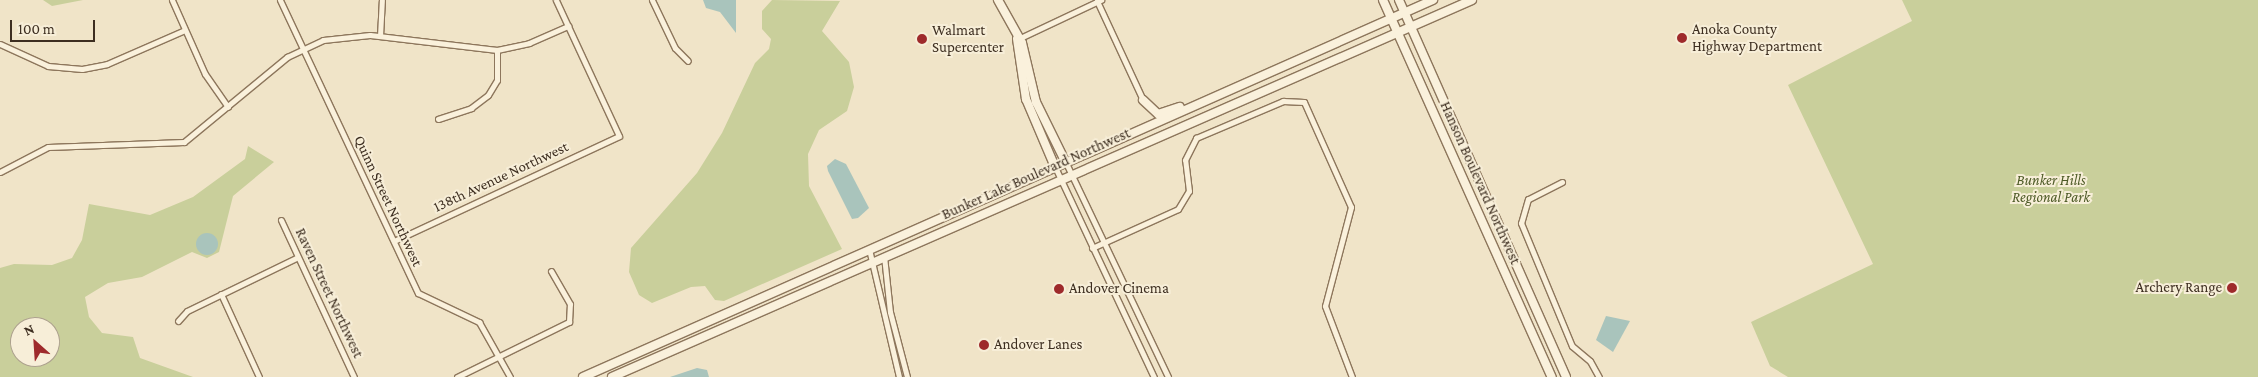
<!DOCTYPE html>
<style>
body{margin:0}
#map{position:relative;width:2258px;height:377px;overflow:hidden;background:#f0e4c8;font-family:"Crimson Pro",serif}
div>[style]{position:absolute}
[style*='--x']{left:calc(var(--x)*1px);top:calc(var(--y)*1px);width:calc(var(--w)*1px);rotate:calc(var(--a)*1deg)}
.green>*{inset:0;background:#c9cf9b}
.water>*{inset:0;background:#a9c4bc}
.round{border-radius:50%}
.roads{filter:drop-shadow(1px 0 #8d765c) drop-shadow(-1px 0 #8d765c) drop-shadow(0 1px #8d765c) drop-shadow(0 -1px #8d765c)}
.street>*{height:5px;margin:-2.5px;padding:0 2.5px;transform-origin:2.5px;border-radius:2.5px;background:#faf1dc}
.secondary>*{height:8px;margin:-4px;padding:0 4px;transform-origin:4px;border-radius:4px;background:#faf1dc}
.dots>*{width:14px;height:14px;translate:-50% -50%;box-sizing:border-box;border:2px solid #f7eed8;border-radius:50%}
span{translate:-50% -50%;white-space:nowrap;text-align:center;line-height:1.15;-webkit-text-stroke:4px #f7eed8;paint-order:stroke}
.poi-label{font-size:15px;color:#3d2e20}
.left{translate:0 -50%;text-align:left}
.right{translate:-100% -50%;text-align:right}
.street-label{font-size:15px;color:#3d2e20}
.park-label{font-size:15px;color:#4d5a26;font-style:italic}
.north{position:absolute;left:10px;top:317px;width:50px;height:50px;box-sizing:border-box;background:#f7eed8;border:1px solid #ada18e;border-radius:50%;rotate:334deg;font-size:14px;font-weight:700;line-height:20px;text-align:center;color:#3d2e20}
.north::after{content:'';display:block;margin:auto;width:18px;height:22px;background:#9e2a2b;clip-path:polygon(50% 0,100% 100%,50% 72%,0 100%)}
.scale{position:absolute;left:10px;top:20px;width:85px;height:22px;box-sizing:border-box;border:2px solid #3d2e20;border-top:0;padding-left:6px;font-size:15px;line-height:18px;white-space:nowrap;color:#3d2e20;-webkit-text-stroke:4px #f7eed8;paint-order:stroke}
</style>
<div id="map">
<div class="green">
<i style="clip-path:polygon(43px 0,83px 0,52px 6px)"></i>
<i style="clip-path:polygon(772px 0,840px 1px,822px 31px,849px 62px,854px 87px,847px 111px,819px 130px,808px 154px,809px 186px,842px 249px,724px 301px,715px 300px,705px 286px,691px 287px,652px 303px,639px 295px,629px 272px,631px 248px,697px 173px,722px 133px,755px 63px,769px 49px,771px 39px,762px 29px,762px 11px)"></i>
<i style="clip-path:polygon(1902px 0,2258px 0,2258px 377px,1788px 377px,1770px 366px,1751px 322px,1873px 264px,1788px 85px,1912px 21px)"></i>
<i style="clip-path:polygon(evenodd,248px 146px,274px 162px,233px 196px,219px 252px,207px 258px,192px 252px,142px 277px,108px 283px,85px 297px,89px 317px,102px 333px,133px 337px,140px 358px,193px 377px,0 377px,0 268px,14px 264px,52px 265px,72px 258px,82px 240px,89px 204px,150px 215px,193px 197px,245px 159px,248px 146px,20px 327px,50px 327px,50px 357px,20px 357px,20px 327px)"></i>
</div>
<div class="water">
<i style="clip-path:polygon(703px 0,736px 0,736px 33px,720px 12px,706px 8px)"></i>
<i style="clip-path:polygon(835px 159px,846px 164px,869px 208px,858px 218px,852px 219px,828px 171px,827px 166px)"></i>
<i class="round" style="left:196px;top:233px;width:22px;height:22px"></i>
<i style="clip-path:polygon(1606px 316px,1630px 321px,1613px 352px,1596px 340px)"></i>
<i style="clip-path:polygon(697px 368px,707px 370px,709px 377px,670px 377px)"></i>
</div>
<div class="roads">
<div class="street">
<i style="--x:172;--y:0;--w:81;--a:66"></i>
<i style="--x:205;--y:74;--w:40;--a:55.1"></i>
<i style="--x:280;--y:0;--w:324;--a:64.8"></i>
<i style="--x:418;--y:293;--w:68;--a:25.4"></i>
<i style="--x:479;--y:322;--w:63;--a:60.6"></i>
<i style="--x:652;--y:0;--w:53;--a:64.4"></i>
<i style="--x:675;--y:48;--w:18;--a:45"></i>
<i style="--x:1097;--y:1;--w:109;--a:65.1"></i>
<i style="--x:380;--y:36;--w:36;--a:-87"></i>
<i style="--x:1018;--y:39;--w:92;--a:-25.2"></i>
<i style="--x:0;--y:44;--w:53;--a:24.6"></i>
<i style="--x:48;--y:66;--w:34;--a:5"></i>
<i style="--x:82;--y:69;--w:25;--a:-11"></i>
<i style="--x:107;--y:64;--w:85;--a:-23.6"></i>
<i style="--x:438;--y:119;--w:35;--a:-18"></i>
<i style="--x:471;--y:108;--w:21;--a:-37"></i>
<i style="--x:488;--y:95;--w:17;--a:-59"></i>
<i style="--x:497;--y:80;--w:30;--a:-90"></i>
<i style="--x:1066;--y:163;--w:237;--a:64.5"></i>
<i style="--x:1055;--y:167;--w:232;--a:64.8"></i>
<i style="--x:0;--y:172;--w:54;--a:-27.5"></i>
<i style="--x:48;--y:147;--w:136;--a:-2.1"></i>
<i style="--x:184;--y:142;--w:134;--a:-39.5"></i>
<i style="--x:287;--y:57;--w:40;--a:-25"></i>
<i style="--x:323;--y:40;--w:47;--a:-6.1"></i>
<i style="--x:370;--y:35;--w:128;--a:6.7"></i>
<i style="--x:497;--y:50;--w:33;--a:-12"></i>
<i style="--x:529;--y:43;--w:43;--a:-23.6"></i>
<i style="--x:1562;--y:182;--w:38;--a:153"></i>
<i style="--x:1528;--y:199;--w:25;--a:106"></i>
<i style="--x:1521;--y:223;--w:133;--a:67.5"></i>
<i style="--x:1572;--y:346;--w:23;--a:40"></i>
<i style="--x:1590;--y:361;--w:18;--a:61"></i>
<i style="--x:281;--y:220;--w:173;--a:65.1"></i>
<i style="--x:394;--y:241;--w:248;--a:-25"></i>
<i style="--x:619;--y:136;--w:150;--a:-114.9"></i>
<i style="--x:1092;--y:248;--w:94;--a:-24.4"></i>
<i style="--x:1178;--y:209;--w:21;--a:-59"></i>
<i style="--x:1189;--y:191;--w:31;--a:-97"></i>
<i style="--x:1185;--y:160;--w:25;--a:-63"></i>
<i style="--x:1196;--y:138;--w:95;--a:-23"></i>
<i style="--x:1283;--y:101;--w:21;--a:3"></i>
<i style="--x:1304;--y:102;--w:115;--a:65.9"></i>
<i style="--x:1351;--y:207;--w:102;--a:104.7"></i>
<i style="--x:1325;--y:306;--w:76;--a:69.2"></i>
<i style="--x:869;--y:249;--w:131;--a:76.8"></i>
<i style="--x:884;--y:256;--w:56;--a:83.9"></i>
<i style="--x:890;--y:312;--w:67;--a:75.3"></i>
<i style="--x:221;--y:294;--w:91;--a:65.4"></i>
<i style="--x:178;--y:321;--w:13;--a:-48"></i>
<i style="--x:187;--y:311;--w:123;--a:-25.9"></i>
<i style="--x:457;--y:377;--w:125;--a:-26.2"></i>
<i style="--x:569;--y:322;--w:18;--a:-87"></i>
<i style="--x:570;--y:304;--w:38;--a:-120"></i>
</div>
<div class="secondary">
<i style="--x:998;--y:0;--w:49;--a:60.8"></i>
<i style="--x:1022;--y:43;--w:61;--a:76.7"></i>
<i style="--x:1036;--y:102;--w:68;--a:63.8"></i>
<i style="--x:1383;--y:0;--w:413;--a:65.9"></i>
<i style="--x:1399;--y:0;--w:412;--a:66.1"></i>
<i style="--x:1017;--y:39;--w:61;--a:81.5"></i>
<i style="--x:1026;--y:99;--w:74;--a:66.9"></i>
<i style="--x:1143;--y:100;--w:21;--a:43"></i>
<i style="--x:1158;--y:114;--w:23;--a:-18"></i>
<i style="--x:583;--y:377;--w:930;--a:-23.92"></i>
<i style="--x:612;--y:377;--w:939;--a:-23.67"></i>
</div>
</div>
<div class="dots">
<i style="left:1682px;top:38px;background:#9e2a2b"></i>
<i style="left:922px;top:39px;background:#9e2a2b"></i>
<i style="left:2232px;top:288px;background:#9e2a2b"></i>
<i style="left:1059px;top:289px;background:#9e2a2b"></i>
<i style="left:984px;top:345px;background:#9e2a2b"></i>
</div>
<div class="poi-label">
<span class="left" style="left:1692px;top:38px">Anoka County<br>Highway Department</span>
<span class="left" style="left:932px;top:39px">Walmart<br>Supercenter</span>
<span class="right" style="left:2222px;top:288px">Archery Range</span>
<span class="left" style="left:1069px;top:289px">Andover Cinema</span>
<span class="left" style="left:994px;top:345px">Andover Lanes</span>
</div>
<div class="street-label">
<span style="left:1036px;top:174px;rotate:-24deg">Bunker Lake Boulevard Northwest</span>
<span style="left:501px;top:177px;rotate:-25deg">138th Avenue Northwest</span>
<span style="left:1480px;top:183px;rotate:66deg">Hanson Boulevard Northwest</span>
<span style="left:388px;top:201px;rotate:65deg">Quinn Street Northwest</span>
<span style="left:329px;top:293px;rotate:65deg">Raven Street Northwest</span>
</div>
<div class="park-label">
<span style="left:2051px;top:189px">Bunker Hills<br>Regional Park</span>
</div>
<div class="north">N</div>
<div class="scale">100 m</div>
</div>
